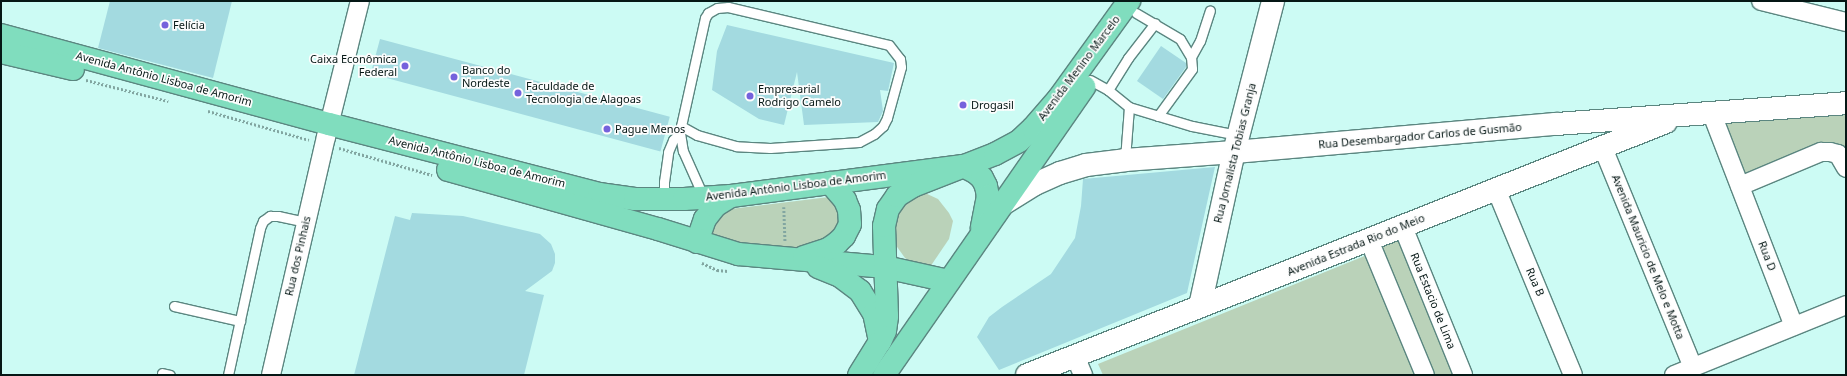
<!DOCTYPE html>
<meta charset="utf-8">
<style>
body{margin:0}
#map{position:relative;width:1847px;height:376px;overflow:hidden;background:#ccfbf4;font-family:"Noto Sans",sans-serif}
div>[style]{position:absolute}
[style*='--x']{left:calc(var(--x)*1px);top:calc(var(--y)*1px);width:calc(var(--w)*1px);rotate:calc(var(--a)*1deg)}
.green>*{inset:0;background:#bad2b9;transform-origin:0 0}
.building>*{inset:0;background:#a3dae0;transform-origin:0 0}
.path>*{height:2.5px;margin-top:-1.25px;transform-origin:0;background:repeating-linear-gradient(90deg,#82a6a1 0 2px,transparent 0 4px)}
.roads{filter:drop-shadow(1px 0 #5b8680) drop-shadow(-1px 0 #5b8680) drop-shadow(0 1px #5b8680) drop-shadow(0 -1px #5b8680)}
.lane>*{height:9px;margin:-4.5px;padding:0 4.5px;transform-origin:4.5px;border-radius:4.5px;background:#fff}
.street>*{height:18px;margin:-9px;padding:0 9px;transform-origin:9px;border-radius:9px;background:#fff}
.secondary>*{height:22px;margin:-11px;padding:0 11px;transform-origin:11px;border-radius:11px;background:#fff}
.primary>*{height:22px;margin:-11px;padding:0 11px;transform-origin:11px;border-radius:11px;background:#80ddbe}
.dots>*{width:11px;height:11px;translate:-50% -50%;box-sizing:border-box;border:2px solid #fdfdfd;border-radius:50%}
span{translate:-50% -50%;white-space:nowrap;text-align:center;line-height:1.15;-webkit-text-stroke:3.5px #fdfdfd;paint-order:stroke}
.poi-label{font-size:11px;color:#051715}
.left{translate:0 -50%;text-align:left}
.right{translate:-100% -50%;text-align:right}
.street-label{font-size:11px;color:#051715}
.frame{position:absolute;inset:0;border:2px solid #051715;pointer-events:none}
</style>
<div id="map">
<div class="green">
<i style="clip-path:polygon(1846px 115px,1846px 147px,1795px 164px,1741px 178px,1722px 120px)"></i>
<i style="clip-path:polygon(925px 193px,938px 199px,949px 213px,953px 221px,949px 239px,928px 270px,916px 265px,905px 258px,895px 244px,893px 224px,900px 207px,912px 197px)"></i>
<i style="clip-path:polygon(829px 197px,844px 207px,843px 229px,806px 249px,711px 239px,712px 216px,722px 210px)"></i>
<i style="left:1399px;top:234px;width:152px;height:21px;rotate:68deg"></i>
<i style="clip-path:polygon(1372px 253px,1420px 375px,1103px 375px,1098px 364px)"></i>
</div>
<div class="building">
<i style="clip-path:polygon(110px 1px,232px 1px,213px 78px,98px 48px)"></i>
<i style="clip-path:polygon(727px 25px,894px 63px,888px 91px,880px 90px,883px 111px,878px 122px,804px 125px,797px 72px,784px 125px,759px 119px,712px 90px,717px 51px)"></i>
<i style="left:380px;top:39px;width:300px;height:36px;rotate:15deg"></i>
<i style="clip-path:polygon(1161px 46px,1186px 63px,1186px 67px,1163px 99px,1137px 81px)"></i>
<i style="clip-path:polygon(1215px 167px,1187px 293px,999px 370px,977px 337px,989px 317px,1002px 307px,1051px 274px,1075px 238px,1081px 206px,1083px 179px)"></i>
<i style="clip-path:polygon(412px 213px,463px 216px,540px 234px,551px 244px,555px 254px,555px 263px,552px 271px,525px 291px,544px 295px,524px 375px,354px 375px,395px 216px,410px 220px)"></i>
</div>
<div class="path">
<i style="--x:86;--y:80;--w:85;--a:14.4"></i>
<i style="--x:208;--y:111;--w:105;--a:16"></i>
<i style="--x:339;--y:148;--w:97;--a:16.2"></i>
<i style="--x:784;--y:207;--w:35;--a:88"></i>
<i style="--x:702;--y:263;--w:17;--a:25"></i>
<i style="--x:717;--y:270;--w:11;--a:5"></i>
</div>
<div class="roads">
<div class="lane">
<i style="--x:1136;--y:13;--w:51;--a:30.6"></i>
<i style="--x:1180;--y:39;--w:21;--a:59"></i>
<i style="--x:1191;--y:57;--w:12;--a:85"></i>
<i style="--x:1192;--y:69;--w:58;--a:125.9"></i>
<i style="--x:1191;--y:57;--w:18;--a:-61"></i>
<i style="--x:1200;--y:41;--w:32;--a:-72"></i>
<i style="--x:1090;--y:80;--w:21;--a:29"></i>
<i style="--x:1108;--y:90;--w:27;--a:39"></i>
<i style="--x:1129;--y:107;--w:66;--a:16.8"></i>
<i style="--x:1192;--y:126;--w:47;--a:11.1"></i>
<i style="--x:1108;--y:90;--w:38;--a:-58"></i>
<i style="--x:1128;--y:58;--w:44;--a:-52.4"></i>
<i style="--x:680;--y:133;--w:7;--a:-82"></i>
<i style="--x:681;--y:126;--w:111;--a:-77.5"></i>
<i style="--x:705;--y:18;--w:6;--a:-59"></i>
<i style="--x:708;--y:13;--w:10;--a:-29"></i>
<i style="--x:717;--y:8;--w:11;--a:-5"></i>
<i style="--x:728;--y:7;--w:165;--a:13.3"></i>
<i style="--x:889;--y:45;--w:18;--a:52"></i>
<i style="--x:900;--y:59;--w:8;--a:83"></i>
<i style="--x:901;--y:67;--w:53;--a:105.4"></i>
<i style="--x:887;--y:118;--w:9;--a:117"></i>
<i style="--x:883;--y:126;--w:12;--a:138"></i>
<i style="--x:874;--y:134;--w:17;--a:152"></i>
<i style="--x:859;--y:142;--w:89;--a:176.1"></i>
<i style="--x:770;--y:148;--w:34;--a:-177"></i>
<i style="--x:736;--y:146;--w:41;--a:-164.2"></i>
<i style="--x:697;--y:135;--w:18;--a:-151"></i>
<i style="--x:1125;--y:159;--w:52;--a:-85.6"></i>
<i style="--x:664;--y:199;--w:17;--a:-90"></i>
<i style="--x:664;--y:182;--w:30;--a:-82"></i>
<i style="--x:668;--y:152;--w:13;--a:-67"></i>
<i style="--x:673;--y:140;--w:10;--a:-45"></i>
<i style="--x:680;--y:133;--w:18;--a:81"></i>
<i style="--x:683;--y:151;--w:51;--a:65.9"></i>
<i style="--x:174;--y:306;--w:68;--a:12.8"></i>
<i style="--x:162;--y:373;--w:8;--a:14"></i>
<i style="--x:228;--y:375;--w:150;--a:-77.7"></i>
<i style="--x:260;--y:228;--w:8;--a:-67"></i>
<i style="--x:263;--y:221;--w:9;--a:-36"></i>
<i style="--x:270;--y:216;--w:8;--a:0"></i>
<i style="--x:278;--y:216;--w:29;--a:12"></i>
</div>
<div class="street">
<i style="--x:1761;--y:1;--w:88;--a:13.9"></i>
<i style="--x:1712;--y:114;--w:227;--a:68.9"></i>
<i style="--x:1603;--y:148;--w:237;--a:67.7"></i>
<i style="--x:1740;--y:186;--w:88;--a:-22.8"></i>
<i style="--x:1821;--y:152;--w:9;--a:0"></i>
<i style="--x:1830;--y:152;--w:8;--a:14"></i>
<i style="--x:1838;--y:154;--w:16;--a:60"></i>
<i style="--x:1496;--y:189;--w:201;--a:67.5"></i>
<i style="--x:1403;--y:227;--w:160;--a:67.9"></i>
<i style="--x:1369;--y:240;--w:146;--a:67.5"></i>
<i style="--x:1075;--y:356;--w:21;--a:67"></i>
<i style="--x:271;--y:375;--w:244;--a:-77"></i>
<i style="--x:326;--y:137;--w:140;--a:-76"></i>
<i style="--x:1674;--y:375;--w:186;--a:-22.1"></i>
</div>
<div class="secondary">
<i style="--x:1003;--y:204;--w:36;--a:-32"></i>
<i style="--x:1033;--y:185;--w:30;--a:-24"></i>
<i style="--x:1060;--y:173;--w:27;--a:-17"></i>
<i style="--x:1086;--y:165;--w:39;--a:-7"></i>
<i style="--x:1125;--y:160;--w:109;--a:-4.2"></i>
<i style="--x:1234;--y:152;--w:323;--a:-5"></i>
<i style="--x:1556;--y:124;--w:291;--a:-4.1"></i>
<i style="--x:1200;--y:306;--w:158;--a:-77.6"></i>
<i style="--x:1234;--y:152;--w:156;--a:-75.5"></i>
<i style="--x:1027;--y:375;--w:687;--a:-21.6"></i>
</div>
<div class="primary">
<i style="--x:1;--y:35;--w:340;--a:15.2"></i>
<i style="--x:329;--y:124;--w:279;--a:14.5"></i>
<i style="--x:599;--y:194;--w:36;--a:8"></i>
<i style="--x:635;--y:199;--w:49;--a:0"></i>
<i style="--x:684;--y:199;--w:47;--a:-3.7"></i>
<i style="--x:731;--y:196;--w:234;--a:-7.4"></i>
<i style="--x:1;--y:52;--w:74;--a:13.3"></i>
<i style="--x:963;--y:166;--w:13;--a:27"></i>
<i style="--x:975;--y:172;--w:9;--a:41"></i>
<i style="--x:982;--y:178;--w:9;--a:63"></i>
<i style="--x:986;--y:186;--w:10;--a:79"></i>
<i style="--x:988;--y:196;--w:32;--a:101"></i>
<i style="--x:448;--y:170;--w:218;--a:15.7"></i>
<i style="--x:658;--y:229;--w:84;--a:17.4"></i>
<i style="--x:738;--y:254;--w:148;--a:5.1"></i>
<i style="--x:885;--y:267;--w:65;--a:12.5"></i>
<i style="--x:697;--y:242;--w:24;--a:-71"></i>
<i style="--x:705;--y:219;--w:16;--a:-52"></i>
<i style="--x:715;--y:206;--w:19;--a:-32"></i>
<i style="--x:804;--y:257;--w:25;--a:-18"></i>
<i style="--x:828;--y:249;--w:11;--a:-34"></i>
<i style="--x:837;--y:243;--w:10;--a:-45"></i>
<i style="--x:844;--y:236;--w:13;--a:-63"></i>
<i style="--x:850;--y:224;--w:14;--a:-94"></i>
<i style="--x:849;--y:210;--w:11;--a:-112"></i>
<i style="--x:845;--y:200;--w:23;--a:-131"></i>
<i style="--x:818;--y:267;--w:24;--a:22"></i>
<i style="--x:840;--y:276;--w:25;--a:37"></i>
<i style="--x:860;--y:291;--w:26;--a:58"></i>
<i style="--x:874;--y:313;--w:25;--a:78"></i>
<i style="--x:859;--y:375;--w:39;--a:-58"></i>
<i style="--x:880;--y:342;--w:12;--a:-66"></i>
<i style="--x:885;--y:331;--w:15;--a:-82"></i>
<i style="--x:887;--y:316;--w:90;--a:-91.9"></i>
<i style="--x:884;--y:226;--w:17;--a:-77"></i>
<i style="--x:888;--y:209;--w:16;--a:-55"></i>
<i style="--x:897;--y:196;--w:19;--a:-32"></i>
<i style="--x:913;--y:186;--w:88;--a:-21.3"></i>
<i style="--x:995;--y:154;--w:27;--a:-28"></i>
<i style="--x:1019;--y:141;--w:19;--a:-43"></i>
<i style="--x:1033;--y:128;--w:40;--a:-49"></i>
<i style="--x:1059;--y:98;--w:120;--a:-54.2"></i>
<i style="--x:884;--y:375;--w:351;--a:-55.2"></i>
</div>
</div>
<div class="dots">
<i style="left:165px;top:25px;background:#7562dc"></i>
<i style="left:405px;top:66px;background:#7562dc"></i>
<i style="left:454px;top:77px;background:#7562dc"></i>
<i style="left:518px;top:93px;background:#7562dc"></i>
<i style="left:750px;top:96px;background:#7562dc"></i>
<i style="left:963px;top:105px;background:#7562dc"></i>
<i style="left:607px;top:129px;background:#7562dc"></i>
</div>
<div class="poi-label">
<span class="left" style="left:173px;top:25px">Felícia</span>
<span class="right" style="left:397px;top:66px">Caixa Econômica<br>Federal</span>
<span class="left" style="left:462px;top:77px">Banco do<br>Nordeste</span>
<span class="left" style="left:526px;top:93px">Faculdade de<br>Tecnologia de Alagoas</span>
<span class="left" style="left:758px;top:96px">Empresarial<br>Rodrigo Camelo</span>
<span class="left" style="left:971px;top:105px">Drogasil</span>
<span class="left" style="left:615px;top:129px">Pague Menos</span>
</div>
<div class="street-label">
<span style="left:1079px;top:68px;rotate:-53deg">Avenida Menino Marcelo</span>
<span style="left:164px;top:79px;rotate:15deg">Avenida Antônio Lisboa de Amorim</span>
<span style="left:1420px;top:136px;rotate:-5deg">Rua Desembargador Carlos de Gusmão</span>
<span style="left:1235px;top:153px;rotate:-76deg">Rua Jornalista Tobias Granja</span>
<span style="left:477px;top:162px;rotate:14deg">Avenida Antônio Lisboa de Amorim</span>
<span style="left:796px;top:186px;rotate:-7deg">Avenida Antônio Lisboa de Amorim</span>
<span style="left:1356px;top:245px;rotate:-22deg">Avenida Estrada Rio do Meio</span>
<span style="left:298px;top:256px;rotate:-77deg">Rua dos Pinhais</span>
<span style="left:1767px;top:256px;rotate:69deg">Rua D</span>
<span style="left:1648px;top:257px;rotate:68deg">Avenida Mauricio de Melo e Motta</span>
<span style="left:1535px;top:282px;rotate:67deg">Rua B</span>
<span style="left:1433px;top:301px;rotate:68deg">Rua Estacio de Lima</span>
</div>
<div class="frame"></div>
</div>
